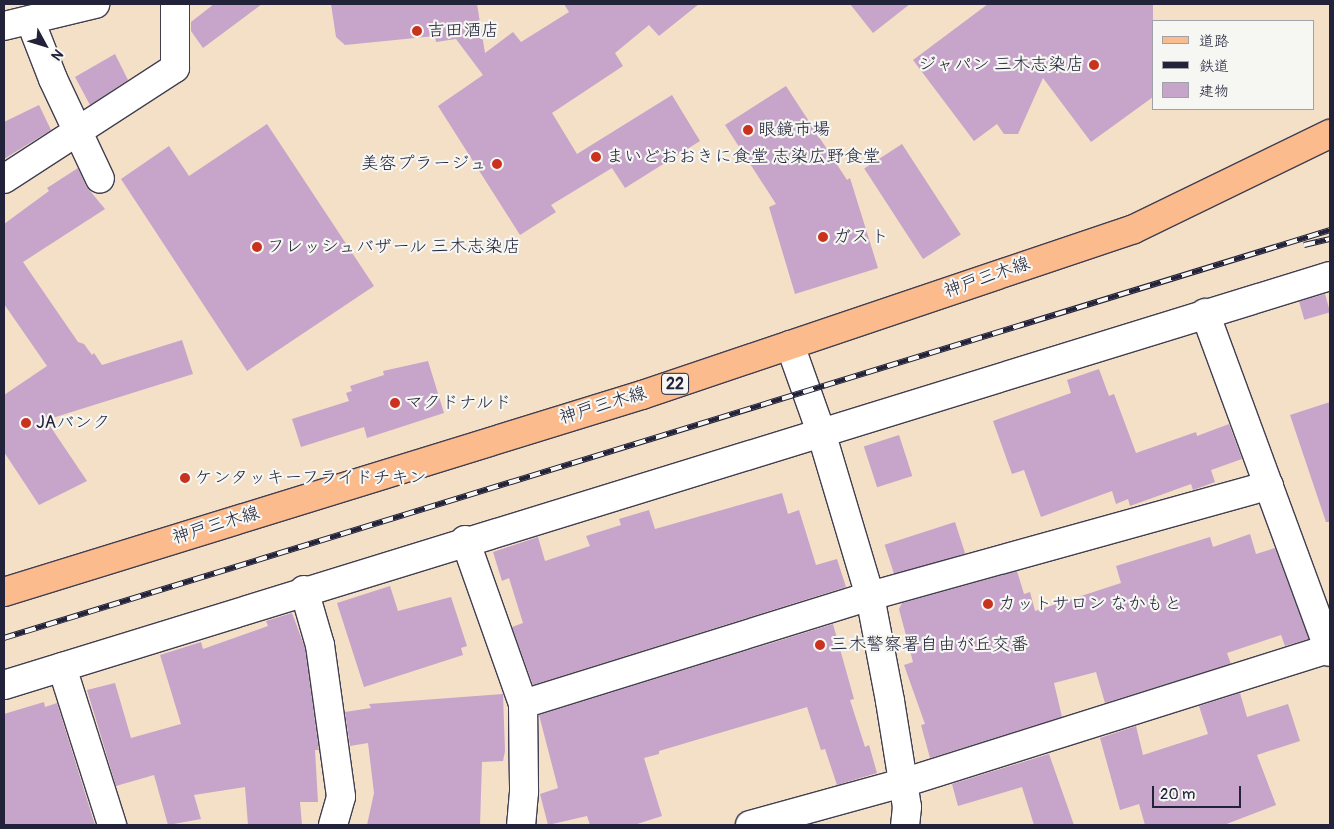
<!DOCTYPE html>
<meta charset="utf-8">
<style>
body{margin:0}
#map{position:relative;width:1334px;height:829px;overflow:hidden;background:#f3e0c7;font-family:Pangolin,"Klee One",sans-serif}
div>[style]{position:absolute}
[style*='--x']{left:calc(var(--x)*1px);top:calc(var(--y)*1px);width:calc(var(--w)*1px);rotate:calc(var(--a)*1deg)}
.building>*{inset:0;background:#c7a4c9;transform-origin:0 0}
.roads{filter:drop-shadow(1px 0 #413e50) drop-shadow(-1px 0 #413e50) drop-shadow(0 1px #413e50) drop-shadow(0 -1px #413e50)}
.minor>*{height:28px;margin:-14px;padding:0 14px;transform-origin:14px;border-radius:14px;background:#fff}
.major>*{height:28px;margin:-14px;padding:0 14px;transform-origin:14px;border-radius:14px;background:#fbbb8d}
.rail>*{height:5.5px;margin-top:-2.75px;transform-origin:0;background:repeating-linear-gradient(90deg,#f6f6f2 0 11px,#22223b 0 22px);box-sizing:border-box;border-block:1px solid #22223b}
.dots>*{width:14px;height:14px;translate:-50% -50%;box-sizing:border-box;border:2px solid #f6f6f2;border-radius:50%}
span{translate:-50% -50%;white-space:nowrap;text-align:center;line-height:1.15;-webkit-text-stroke:4.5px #f6f6f2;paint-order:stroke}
.shield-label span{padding:1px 4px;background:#f6f6f2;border:1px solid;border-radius:4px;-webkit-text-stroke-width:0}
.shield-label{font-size:16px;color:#22223b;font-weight:700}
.poi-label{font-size:18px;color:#22223b}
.left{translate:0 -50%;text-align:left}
.right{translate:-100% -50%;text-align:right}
.street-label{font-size:18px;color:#22223b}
.frame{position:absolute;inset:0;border:5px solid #22223b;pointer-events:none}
.legend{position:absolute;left:1152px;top:20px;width:162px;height:90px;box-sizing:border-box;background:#f6f6f2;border:1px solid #a1a1a9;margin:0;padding:6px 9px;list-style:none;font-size:15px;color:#22223b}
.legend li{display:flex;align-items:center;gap:10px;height:25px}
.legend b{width:25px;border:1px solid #a1a1a9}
.north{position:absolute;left:20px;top:20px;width:50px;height:50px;-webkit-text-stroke:4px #f6f6f2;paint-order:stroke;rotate:129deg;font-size:14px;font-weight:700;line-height:20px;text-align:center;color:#22223b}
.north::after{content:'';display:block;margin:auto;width:18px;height:22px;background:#22223b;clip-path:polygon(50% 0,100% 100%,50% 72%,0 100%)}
.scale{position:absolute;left:1152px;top:786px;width:89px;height:22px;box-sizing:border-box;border:2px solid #22223b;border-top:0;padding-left:6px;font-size:15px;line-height:18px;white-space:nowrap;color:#22223b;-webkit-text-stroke:4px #f6f6f2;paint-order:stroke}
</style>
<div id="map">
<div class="building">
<i style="clip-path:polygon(214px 4px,262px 4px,203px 48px,191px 31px,191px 22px)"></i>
<i style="clip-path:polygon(331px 4px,477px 4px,485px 53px,513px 32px,521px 42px,569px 12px,564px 4px,699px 4px,659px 36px,649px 25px,615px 53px,623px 66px,552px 113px,577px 154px,672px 95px,700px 141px,625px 188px,612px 168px,551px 205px,556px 212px,520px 235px,438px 106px,483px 75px,456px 39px,436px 42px,435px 36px,345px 45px,336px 37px)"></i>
<i style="clip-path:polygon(850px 4px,910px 4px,873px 33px)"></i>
<i style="clip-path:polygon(988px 4px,1153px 4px,1153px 97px,1091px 142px,1043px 78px,1018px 134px,1004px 134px,997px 124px,974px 141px,913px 60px)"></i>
<i style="clip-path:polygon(115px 54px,128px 80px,90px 105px,75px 77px)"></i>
<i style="clip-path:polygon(786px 86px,847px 180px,850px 178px,878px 268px,795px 294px,769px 207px,776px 204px,725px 125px)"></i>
<i style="clip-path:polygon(39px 105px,51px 130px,4px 159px,4px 122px)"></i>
<i style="clip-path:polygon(267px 124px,374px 286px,247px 371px,121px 179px,169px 146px,189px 176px)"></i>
<i style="left:902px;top:144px;width:108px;height:45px;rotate:57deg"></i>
<i style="clip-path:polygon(78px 168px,86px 186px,105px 209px,23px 262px,78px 342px,84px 344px,92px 355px,94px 353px,102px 365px,182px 340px,193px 374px,46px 420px,87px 481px,39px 505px,4px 452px,4px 395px,47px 366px,4px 304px,4px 224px,49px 191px,47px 188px)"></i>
<i style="left:1325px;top:294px;width:19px;height:27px;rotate:74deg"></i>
<i style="clip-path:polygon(428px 361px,444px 413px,367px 438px,364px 427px,301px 447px,292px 419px,349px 401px,346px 393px,352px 391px,350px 386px,384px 375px,383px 371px)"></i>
<i style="clip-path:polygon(1099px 369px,1109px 396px,1114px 394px,1136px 453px,1196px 432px,1197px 436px,1229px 424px,1242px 459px,1211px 470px,1215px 482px,1193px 490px,1191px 484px,1130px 506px,1128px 499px,1116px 504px,1112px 491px,1041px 517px,1024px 470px,1012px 474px,993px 421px,1071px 393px,1067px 380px)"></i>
<i style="clip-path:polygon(1330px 402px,1330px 522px,1326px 522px,1290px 415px)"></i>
<i style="left:899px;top:435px;width:43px;height:37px;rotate:72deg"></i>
<i style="clip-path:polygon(782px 493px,788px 514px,799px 510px,816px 565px,837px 559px,846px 587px,533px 685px,512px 627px,523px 623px,509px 578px,502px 581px,493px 552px,538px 537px,545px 561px,590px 546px,586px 536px,621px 525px,619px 519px,649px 510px,655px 529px)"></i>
<i style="left:955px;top:522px;width:33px;height:74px;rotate:72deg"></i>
<i style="clip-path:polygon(1250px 534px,1256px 554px,1275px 548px,1309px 639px,1285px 646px,1281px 635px,1227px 653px,1231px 664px,1105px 703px,1096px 672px,1054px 683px,1062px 717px,930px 758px,921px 725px,925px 724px,904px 665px,913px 662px,899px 609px,902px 603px,1017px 571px,1024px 594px,1030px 592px,1035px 611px,1121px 583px,1116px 566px,1210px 537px,1213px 547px)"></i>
<i style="clip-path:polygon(390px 586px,398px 611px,451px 597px,467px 646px,461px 648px,463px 655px,364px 687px,337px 603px)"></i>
<i style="clip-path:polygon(292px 613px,305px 648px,319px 750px,315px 750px,318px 802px,300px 802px,302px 825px,248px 825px,245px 787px,194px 795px,201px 819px,168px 825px,154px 775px,116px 786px,87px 690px,115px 683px,131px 738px,181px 724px,160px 655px,201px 642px,203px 649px,268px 626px,266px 621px)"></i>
<i style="clip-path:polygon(833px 624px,854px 699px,850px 700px,865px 747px,869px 745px,877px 773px,837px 785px,825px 749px,821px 750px,807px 707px,659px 751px,659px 754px,644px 758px,662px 816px,634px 825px,590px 825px,587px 816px,548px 825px,540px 794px,558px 788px,539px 715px)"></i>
<i style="clip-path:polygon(1240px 693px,1247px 717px,1288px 704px,1300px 741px,1257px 755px,1276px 805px,1224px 825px,1145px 825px,1139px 804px,1120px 810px,1100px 738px,1136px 726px,1143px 755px,1208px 734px,1199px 706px)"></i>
<i style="clip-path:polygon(503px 694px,505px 751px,503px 761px,482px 762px,480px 825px,367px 825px,374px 793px,368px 743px,350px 746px,345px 712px,371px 708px,369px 704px)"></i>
<i style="clip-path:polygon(44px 702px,45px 707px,57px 703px,95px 825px,4px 825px,4px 714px)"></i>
<i style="clip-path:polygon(1049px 754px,1074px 825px,1034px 825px,1022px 787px,958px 806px,952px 784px)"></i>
</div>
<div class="roads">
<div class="minor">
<i style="--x:30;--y:20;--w:63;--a:68.7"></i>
<i style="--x:53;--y:79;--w:110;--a:64.8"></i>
<i style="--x:4;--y:26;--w:94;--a:-13.6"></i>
<i style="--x:4;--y:179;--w:204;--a:-33"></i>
<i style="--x:175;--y:68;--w:64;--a:-90"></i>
<i style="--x:1205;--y:313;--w:361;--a:69.8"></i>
<i style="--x:790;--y:345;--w:92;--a:70.4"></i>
<i style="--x:821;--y:432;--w:171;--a:73.4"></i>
<i style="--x:870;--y:596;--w:107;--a:79.2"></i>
<i style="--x:890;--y:701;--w:107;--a:80.9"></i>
<i style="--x:907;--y:807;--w:18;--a:96"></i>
<i style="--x:465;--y:540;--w:174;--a:70.5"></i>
<i style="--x:523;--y:704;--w:88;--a:89.3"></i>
<i style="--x:524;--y:792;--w:33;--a:95"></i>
<i style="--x:304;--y:590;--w:57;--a:73.8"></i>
<i style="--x:320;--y:645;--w:153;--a:82.1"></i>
<i style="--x:341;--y:797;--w:29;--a:106"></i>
<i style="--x:62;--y:667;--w:166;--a:72.4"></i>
<i style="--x:4;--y:685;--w:1388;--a:-17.14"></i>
<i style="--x:523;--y:704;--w:363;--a:-17.3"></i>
<i style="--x:870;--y:596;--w:414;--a:-15.5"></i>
<i style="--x:750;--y:825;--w:159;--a:-15.4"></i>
<i style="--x:903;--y:783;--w:447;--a:-17.5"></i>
</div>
<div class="major">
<i style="--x:4;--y:592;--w:668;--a:-17.16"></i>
<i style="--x:642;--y:395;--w:519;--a:-18.64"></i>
<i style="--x:1134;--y:229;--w:218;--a:-25.9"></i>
</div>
</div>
<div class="rail">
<i style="--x:1304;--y:245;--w:27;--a:-13"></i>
<i style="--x:4;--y:638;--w:1387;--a:-17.1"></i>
</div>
<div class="dots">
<i style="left:417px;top:31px;background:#c8321e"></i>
<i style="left:1094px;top:65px;background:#c8321e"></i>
<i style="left:748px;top:130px;background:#c8321e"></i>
<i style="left:596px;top:157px;background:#c8321e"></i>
<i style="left:497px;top:164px;background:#c8321e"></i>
<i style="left:823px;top:237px;background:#c8321e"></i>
<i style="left:257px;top:247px;background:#c8321e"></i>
<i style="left:395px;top:403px;background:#c8321e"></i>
<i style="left:26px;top:423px;background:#c8321e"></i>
<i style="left:185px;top:478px;background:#c8321e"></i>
<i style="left:988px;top:604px;background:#c8321e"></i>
<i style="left:820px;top:645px;background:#c8321e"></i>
</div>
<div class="shield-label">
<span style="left:675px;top:384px">22</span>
</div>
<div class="poi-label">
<span class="left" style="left:427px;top:31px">吉田酒店</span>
<span class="right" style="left:1084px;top:65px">ジャパン 三木志染店</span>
<span class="left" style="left:758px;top:130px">眼鏡市場</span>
<span class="left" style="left:606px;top:157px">まいどおおきに食堂 志染広野食堂</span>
<span class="right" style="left:487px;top:164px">美容プラージュ</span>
<span class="left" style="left:833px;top:237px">ガスト</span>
<span class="left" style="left:267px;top:247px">フレッシュバザール 三木志染店</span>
<span class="left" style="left:405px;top:403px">マクドナルド</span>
<span class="left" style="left:36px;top:423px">JAバンク</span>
<span class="left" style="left:195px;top:478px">ケンタッキーフライドチキン</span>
<span class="left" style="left:998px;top:604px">カットサロン なかもと</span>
<span class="left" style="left:830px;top:645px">三木警察署自由が丘交番</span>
</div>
<div class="street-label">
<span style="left:987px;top:278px;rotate:-19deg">神戸三木線</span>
<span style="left:603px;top:406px;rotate:-17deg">神戸三木線</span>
<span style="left:216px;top:526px;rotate:-17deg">神戸三木線</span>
</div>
<div class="frame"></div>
<ul class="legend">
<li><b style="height:6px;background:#fbbb8d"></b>道路</li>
<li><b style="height:6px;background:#22223b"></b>鉄道</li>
<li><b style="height:14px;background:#c7a4c9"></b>建物</li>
</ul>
<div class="north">N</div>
<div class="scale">20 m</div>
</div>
